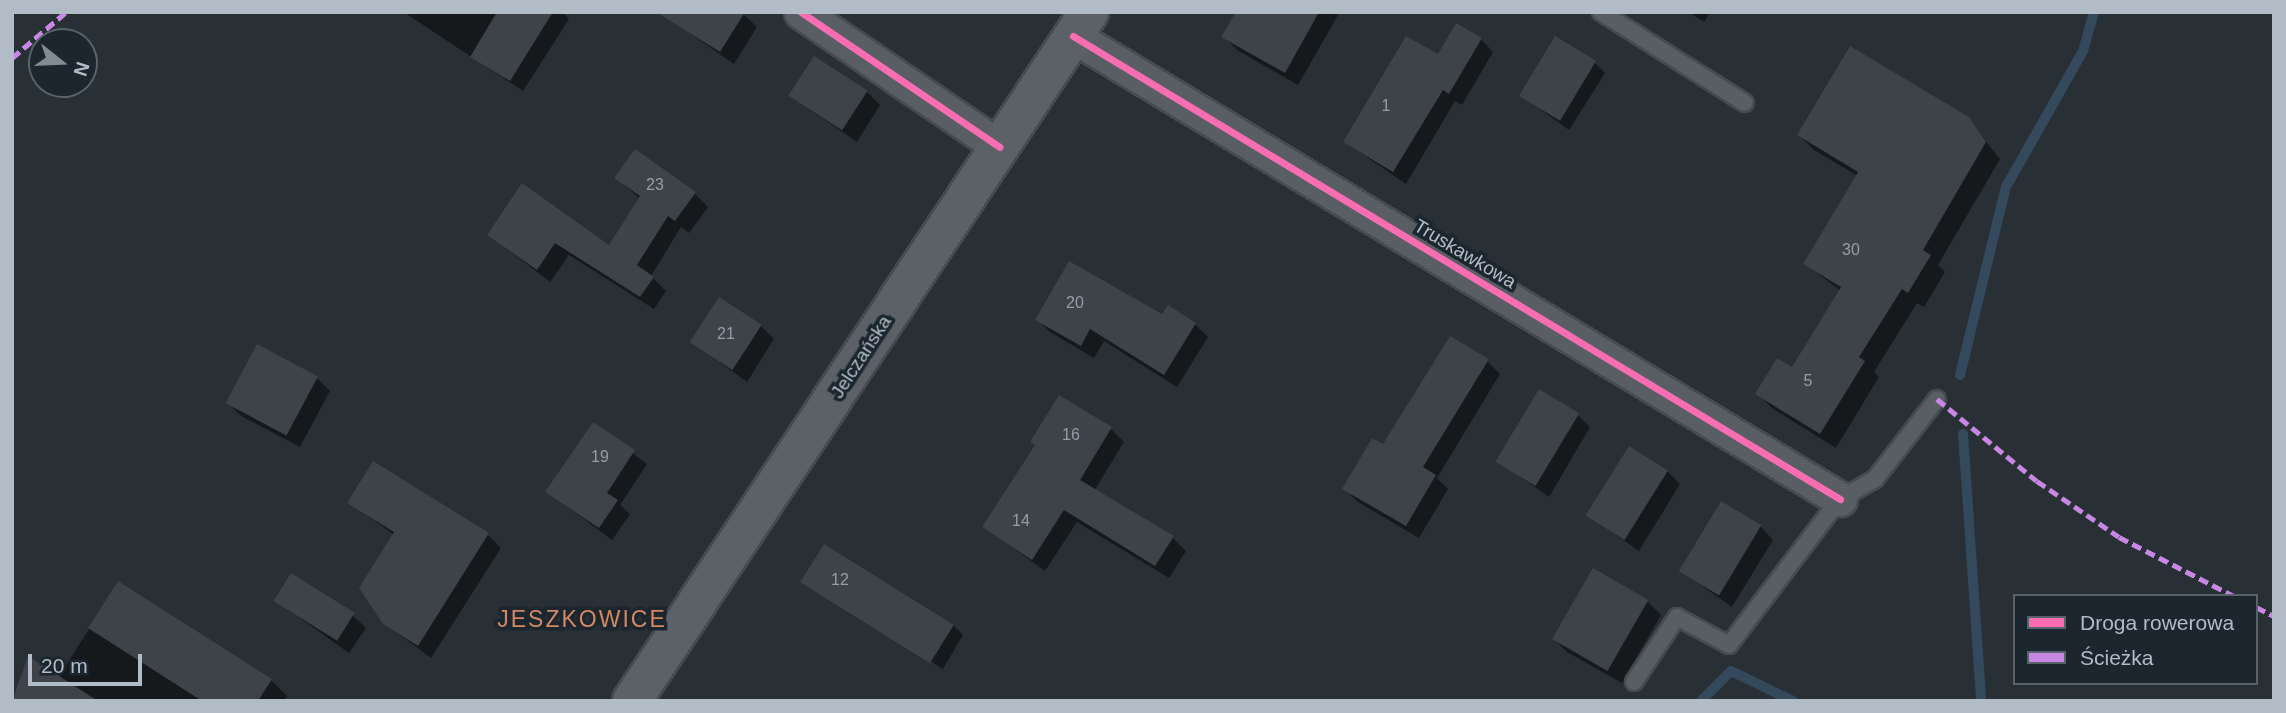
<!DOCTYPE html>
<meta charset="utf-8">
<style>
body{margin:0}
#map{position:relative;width:2286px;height:713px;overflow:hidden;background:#282f35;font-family:Arial,sans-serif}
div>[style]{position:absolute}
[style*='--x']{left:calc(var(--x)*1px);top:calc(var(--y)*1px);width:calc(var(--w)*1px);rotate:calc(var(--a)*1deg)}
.shadow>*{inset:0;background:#0007}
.stream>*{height:10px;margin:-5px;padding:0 5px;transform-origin:5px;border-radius:5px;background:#35495d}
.building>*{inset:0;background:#3d4348;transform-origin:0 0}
.roads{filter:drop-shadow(2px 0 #464b50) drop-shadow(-2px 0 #464b50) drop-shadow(0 2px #464b50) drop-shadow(0 -2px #464b50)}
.lane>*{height:16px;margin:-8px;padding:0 8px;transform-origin:8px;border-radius:8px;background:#585e63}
.street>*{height:33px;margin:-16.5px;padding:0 16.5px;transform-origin:16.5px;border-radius:16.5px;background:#585e63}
.secondary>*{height:38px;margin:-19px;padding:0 19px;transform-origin:19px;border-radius:19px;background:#5c6168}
.quiet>*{height:5px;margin-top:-2.5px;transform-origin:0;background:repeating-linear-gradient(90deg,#c787e3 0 10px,transparent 0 15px)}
.cycleway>*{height:7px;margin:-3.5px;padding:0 3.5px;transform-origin:3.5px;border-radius:3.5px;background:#f96db3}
span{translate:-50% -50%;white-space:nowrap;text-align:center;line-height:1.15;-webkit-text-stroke:7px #1c262f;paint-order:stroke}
.number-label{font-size:16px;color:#959ea6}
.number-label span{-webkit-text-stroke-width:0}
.street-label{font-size:19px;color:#b2bcc6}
.quarter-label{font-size:23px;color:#d28861;letter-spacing:2px}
.frame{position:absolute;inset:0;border:14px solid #b2bcc6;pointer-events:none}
.legend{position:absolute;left:2013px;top:594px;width:245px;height:91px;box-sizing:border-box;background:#1c262f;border:2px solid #58626b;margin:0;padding:9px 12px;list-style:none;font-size:21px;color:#b2bcc6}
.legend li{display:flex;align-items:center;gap:14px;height:35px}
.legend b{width:35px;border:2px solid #58626b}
.north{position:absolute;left:28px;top:28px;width:70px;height:70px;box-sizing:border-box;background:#1c262f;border:2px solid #58626b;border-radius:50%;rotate:108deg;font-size:19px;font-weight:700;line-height:28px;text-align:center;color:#b2bcc6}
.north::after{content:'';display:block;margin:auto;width:24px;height:32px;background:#828b93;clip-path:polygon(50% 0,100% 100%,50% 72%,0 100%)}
.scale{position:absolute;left:28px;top:654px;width:114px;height:32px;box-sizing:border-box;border:4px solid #b2bcc6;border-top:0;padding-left:9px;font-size:21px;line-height:24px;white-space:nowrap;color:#b2bcc6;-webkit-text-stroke:5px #1c262f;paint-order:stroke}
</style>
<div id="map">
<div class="shadow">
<i style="clip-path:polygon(562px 12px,569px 19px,523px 91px,405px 13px)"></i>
<i style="clip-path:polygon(741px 12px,757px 27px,734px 64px,668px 18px)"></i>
<i style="clip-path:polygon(1238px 12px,1335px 12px,1338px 15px,1298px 85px,1237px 50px,1224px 37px)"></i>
<i style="clip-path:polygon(1688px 12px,1710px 12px,1704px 22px)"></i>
<i style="clip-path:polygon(1481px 39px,1493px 52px,1462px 105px,1455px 101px,1406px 184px,1345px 142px,1438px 57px)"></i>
<i style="clip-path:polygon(1595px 63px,1605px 73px,1569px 130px,1519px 94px)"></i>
<i style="clip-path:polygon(867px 92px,880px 105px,857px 142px,791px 96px)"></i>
<i style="clip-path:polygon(1968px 119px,2000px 159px,1938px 265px,1945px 272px,1924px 307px,1917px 303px,1874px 372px,1879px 377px,1836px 448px,1773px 409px,1757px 393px,1793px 370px,1841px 291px,1805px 264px,1858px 176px,1814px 150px,1799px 135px)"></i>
<i style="clip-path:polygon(617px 178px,695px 194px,708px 207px,689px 233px,681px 227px,651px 276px,666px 291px,654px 309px,569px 255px,550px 282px,489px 235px,610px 247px,640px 199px)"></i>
<i style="clip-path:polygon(1162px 316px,1195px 324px,1208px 337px,1177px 387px,1104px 341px,1094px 358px,1050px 332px,1037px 319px)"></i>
<i style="clip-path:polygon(761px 326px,774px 339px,747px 382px,692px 342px)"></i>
<i style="clip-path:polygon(1487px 361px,1500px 374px,1437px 478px,1448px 489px,1419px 538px,1358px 502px,1345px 489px,1384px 447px)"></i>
<i style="clip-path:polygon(317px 378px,330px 391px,300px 447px,241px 416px,228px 403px)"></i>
<i style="clip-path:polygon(1577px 414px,1590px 427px,1549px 497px,1498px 461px)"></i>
<i style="clip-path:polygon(594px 424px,647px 464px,620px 505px,630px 514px,612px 540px,548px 492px)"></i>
<i style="clip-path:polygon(1111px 429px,1124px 442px,1094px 491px,1173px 538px,1186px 551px,1169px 578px,1077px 522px,1045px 571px,984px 527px,1037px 446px)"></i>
<i style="clip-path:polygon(1667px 471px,1680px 484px,1639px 551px,1589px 516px)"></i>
<i style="clip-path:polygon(349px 502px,488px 535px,501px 548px,431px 658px,384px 623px,394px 535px)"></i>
<i style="clip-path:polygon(1760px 526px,1773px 540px,1732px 607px,1681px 571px)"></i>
<i style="clip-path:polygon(1594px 570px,1648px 602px,1661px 615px,1622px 683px,1567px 652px,1554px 639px)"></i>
<i style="clip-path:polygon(803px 582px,953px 625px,963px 635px,943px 669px)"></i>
<i style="clip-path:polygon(118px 583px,271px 680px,287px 696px,284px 701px,34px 701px,58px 678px)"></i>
<i style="clip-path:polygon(276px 601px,352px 615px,366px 628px,349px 653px)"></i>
</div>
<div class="stream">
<i style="--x:1960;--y:375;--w:194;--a:-76.3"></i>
<i style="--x:2006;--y:187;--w:156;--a:-60.5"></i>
<i style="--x:2083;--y:51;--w:41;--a:-74.2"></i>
<i style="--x:1963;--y:434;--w:268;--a:86.1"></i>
<i style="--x:1701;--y:701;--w:42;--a:-45"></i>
<i style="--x:1731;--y:671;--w:69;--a:25.8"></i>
</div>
<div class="building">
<i style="clip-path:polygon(497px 12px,553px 12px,510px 81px,470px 57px)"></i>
<i style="clip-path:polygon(656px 12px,745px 12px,720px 52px)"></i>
<i style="clip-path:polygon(1236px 12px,1319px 12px,1285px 73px,1221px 37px)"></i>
<i style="clip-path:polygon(1456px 23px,1482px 38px,1449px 94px,1443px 90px,1393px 172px,1343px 142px,1406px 36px,1438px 54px)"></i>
<i style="left:1555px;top:36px;width:48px;height:70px;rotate:31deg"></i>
<i style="clip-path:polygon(1850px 46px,1969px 117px,1986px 142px,1923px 250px,1931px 255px,1908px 293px,1902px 289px,1859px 357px,1865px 361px,1820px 434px,1755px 394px,1777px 358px,1792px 367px,1841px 287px,1803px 264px,1858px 172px,1797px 135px)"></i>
<i style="left:814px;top:56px;width:64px;height:47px;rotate:33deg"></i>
<i style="clip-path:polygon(635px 149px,696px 192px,675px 221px,668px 216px,637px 265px,654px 277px,640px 297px,555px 243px,537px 270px,487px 235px,522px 183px,609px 245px,640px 196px,614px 178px)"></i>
<i style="clip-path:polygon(1069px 261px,1162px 314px,1168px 305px,1196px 323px,1164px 375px,1090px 329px,1081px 346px,1035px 320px)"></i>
<i style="left:719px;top:297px;width:51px;height:54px;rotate:33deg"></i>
<i style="clip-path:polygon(1450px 336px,1489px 359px,1423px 467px,1436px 475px,1406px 526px,1342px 489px,1372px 438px,1383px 444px)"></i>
<i style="left:257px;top:344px;width:69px;height:67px;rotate:28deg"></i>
<i style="left:1539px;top:389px;width:47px;height:85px;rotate:31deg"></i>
<i style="clip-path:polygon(1059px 395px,1112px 427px,1080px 480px,1174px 536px,1155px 566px,1064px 510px,1032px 560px,982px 527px,1035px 445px,1030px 442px)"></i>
<i style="clip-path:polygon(593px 422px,635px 450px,607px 493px,618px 500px,599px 528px,545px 492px)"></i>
<i style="left:1629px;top:446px;width:46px;height:82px;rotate:32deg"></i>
<i style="clip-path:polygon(373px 461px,489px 533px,418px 646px,383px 624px,359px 588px,394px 532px,347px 503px)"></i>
<i style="left:1721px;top:501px;width:47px;height:82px;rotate:31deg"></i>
<i style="left:824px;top:544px;width:153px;height:45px;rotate:32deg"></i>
<i style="left:1593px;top:568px;width:64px;height:82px;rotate:30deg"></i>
<i style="left:291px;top:573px;width:75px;height:33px;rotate:32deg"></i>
<i style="clip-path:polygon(118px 581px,272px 679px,258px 701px,202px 701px,88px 628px)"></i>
<i style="clip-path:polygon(28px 656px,98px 701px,12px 701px)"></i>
</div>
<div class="roads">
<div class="lane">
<i style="--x:1601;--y:12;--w:170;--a:32.3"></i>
<i style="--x:1634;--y:682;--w:78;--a:-56.5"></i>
<i style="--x:1677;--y:617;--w:59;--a:28.3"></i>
<i style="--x:1729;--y:645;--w:183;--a:-52.8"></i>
<i style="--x:1840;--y:499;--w:40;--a:-29.7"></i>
<i style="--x:1875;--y:479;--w:101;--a:-52.2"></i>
</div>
<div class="street">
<i style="--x:801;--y:12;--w:240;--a:34.2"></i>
<i style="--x:1073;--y:36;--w:896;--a:31.12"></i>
</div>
<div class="secondary">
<i style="--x:632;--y:701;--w:827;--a:-56.44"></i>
</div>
</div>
<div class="quiet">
<i style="--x:12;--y:58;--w:71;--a:-40.4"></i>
<i style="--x:1937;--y:399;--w:129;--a:39.4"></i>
<i style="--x:2037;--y:481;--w:99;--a:34.3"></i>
<i style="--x:2119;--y:537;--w:129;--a:27.2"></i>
<i style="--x:2256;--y:607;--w:20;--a:27"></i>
</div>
<div class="cycleway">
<i style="--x:801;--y:12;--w:240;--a:34.2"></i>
<i style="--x:1073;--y:36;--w:896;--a:31.12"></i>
</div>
<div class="number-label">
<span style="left:1386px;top:106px">1</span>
<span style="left:655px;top:185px">23</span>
<span style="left:1851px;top:250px">30</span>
<span style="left:1075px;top:303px">20</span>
<span style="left:726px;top:334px">21</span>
<span style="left:1808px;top:381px">5</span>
<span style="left:1071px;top:435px">16</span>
<span style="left:600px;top:457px">19</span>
<span style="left:1021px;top:521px">14</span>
<span style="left:840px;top:580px">12</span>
</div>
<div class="street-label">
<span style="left:1465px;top:254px;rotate:31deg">Truskawkowa</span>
<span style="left:861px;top:357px;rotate:-57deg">Jelczańska</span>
</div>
<div class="quarter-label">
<span style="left:582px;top:619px">JESZKOWICE</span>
</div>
<div class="frame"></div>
<ul class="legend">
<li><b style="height:9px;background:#f96db3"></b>Droga rowerowa</li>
<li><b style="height:9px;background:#c787e3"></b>Ścieżka</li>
</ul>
<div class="north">N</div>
<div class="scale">20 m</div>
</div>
